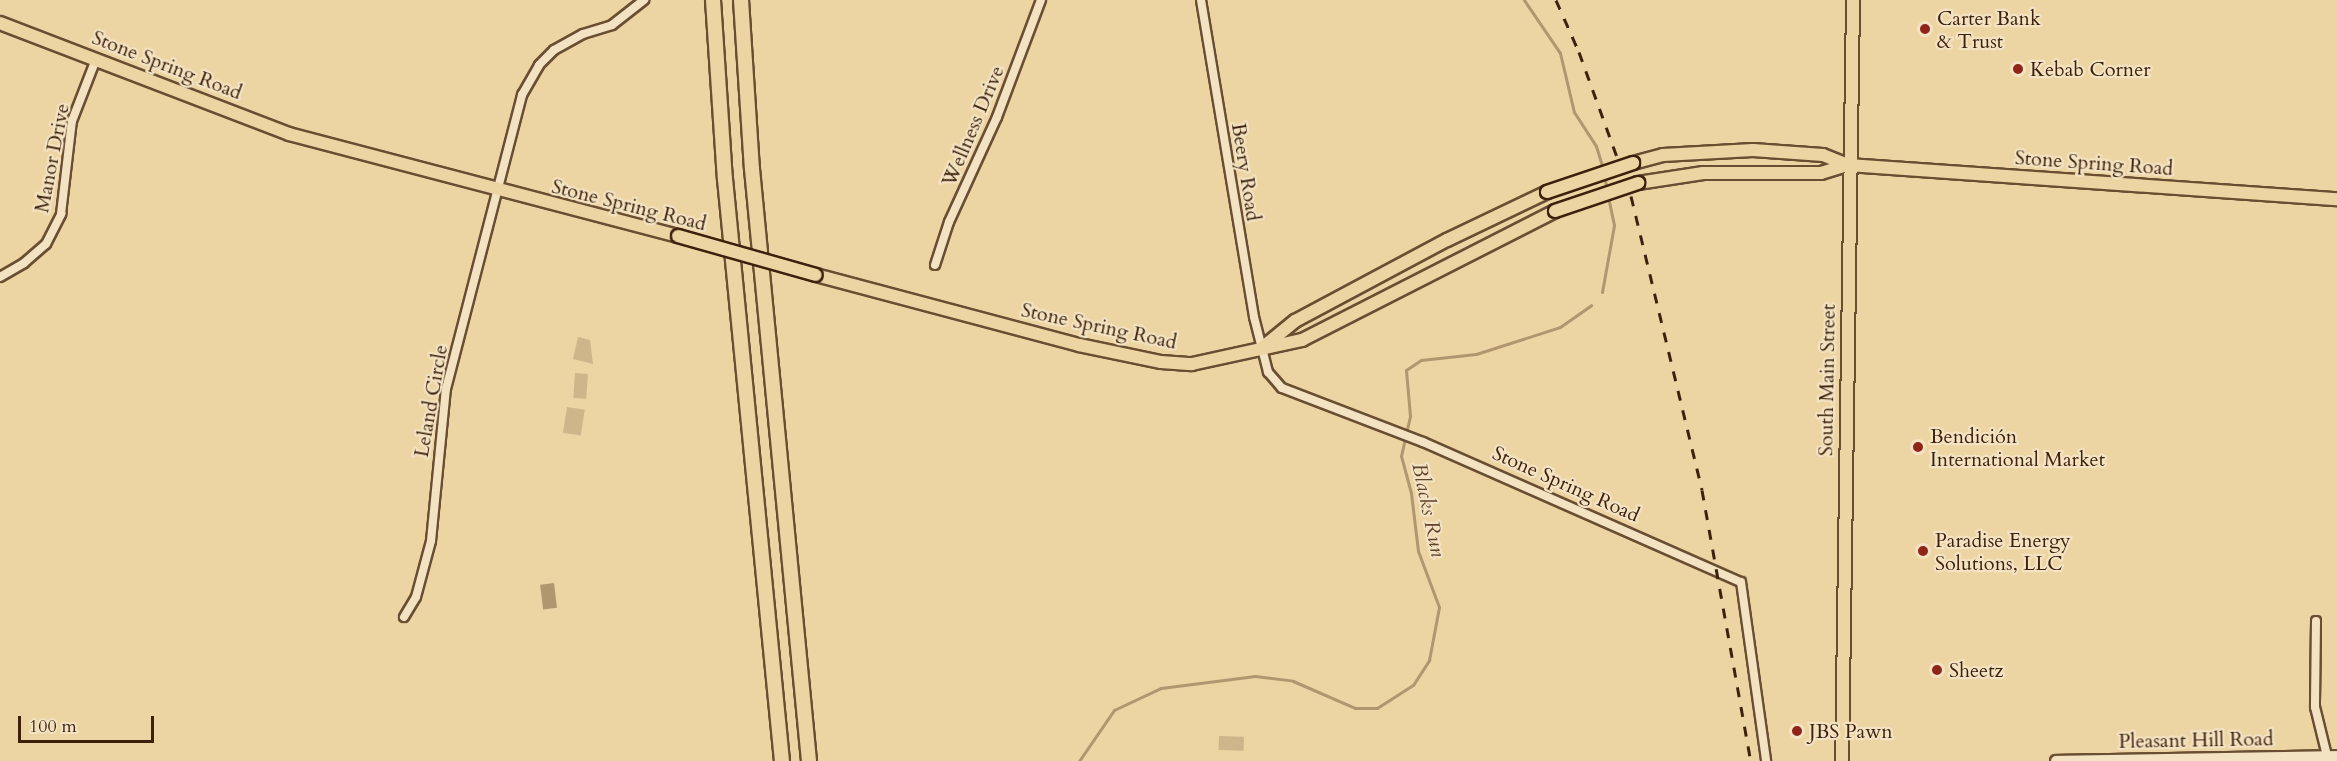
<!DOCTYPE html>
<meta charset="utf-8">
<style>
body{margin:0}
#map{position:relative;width:2337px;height:761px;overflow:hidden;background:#edd4a3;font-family:Cardo,serif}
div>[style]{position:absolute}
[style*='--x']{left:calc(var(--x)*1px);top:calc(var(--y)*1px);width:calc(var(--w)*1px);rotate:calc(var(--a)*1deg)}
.green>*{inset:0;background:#cfb68a;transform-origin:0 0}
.water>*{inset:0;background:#b19770;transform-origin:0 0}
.stream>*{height:3px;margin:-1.5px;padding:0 1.5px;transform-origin:1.5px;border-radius:1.5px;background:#b19770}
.roads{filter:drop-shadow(2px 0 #694e32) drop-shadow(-2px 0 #694e32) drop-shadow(0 2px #694e32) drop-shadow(0 -2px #694e32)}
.street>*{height:8px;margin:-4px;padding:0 4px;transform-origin:4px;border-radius:4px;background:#f3e3c3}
.secondary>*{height:10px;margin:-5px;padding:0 5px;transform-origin:5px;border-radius:5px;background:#f3e3c3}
.primary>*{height:12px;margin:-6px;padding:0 6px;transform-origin:6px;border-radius:6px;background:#edd4a3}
.highway>*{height:14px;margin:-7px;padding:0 7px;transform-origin:7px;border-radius:7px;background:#edd4a3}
.rail>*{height:3px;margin-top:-1.5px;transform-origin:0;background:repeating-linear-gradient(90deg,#3d210d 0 10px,transparent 0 20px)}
.bridges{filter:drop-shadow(2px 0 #3d210d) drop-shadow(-2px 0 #3d210d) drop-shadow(0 2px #3d210d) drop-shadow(0 -2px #3d210d)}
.primary-bridge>*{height:12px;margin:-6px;padding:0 6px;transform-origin:6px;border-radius:6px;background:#edd4a3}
.dots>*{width:16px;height:16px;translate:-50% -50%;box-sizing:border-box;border:3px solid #f3e3c3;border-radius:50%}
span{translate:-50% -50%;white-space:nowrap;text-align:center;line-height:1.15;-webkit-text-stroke:4.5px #f3e3c3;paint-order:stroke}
.poi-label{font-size:20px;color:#3d210d}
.left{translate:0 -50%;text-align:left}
.street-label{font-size:20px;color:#3d210d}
.water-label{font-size:21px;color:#60442b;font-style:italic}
.scale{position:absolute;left:18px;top:716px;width:136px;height:27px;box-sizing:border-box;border:3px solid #3d210d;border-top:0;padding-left:8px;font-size:18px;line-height:21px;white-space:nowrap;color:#3d210d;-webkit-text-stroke:4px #f3e3c3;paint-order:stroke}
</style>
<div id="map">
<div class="green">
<i style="clip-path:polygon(578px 337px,590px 340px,593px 364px,573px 359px)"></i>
<i style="left:575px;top:373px;width:13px;height:25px;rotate:4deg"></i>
<i style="left:567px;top:407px;width:18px;height:26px;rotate:9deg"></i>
<i style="left:1219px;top:736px;width:25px;height:14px;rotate:2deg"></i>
</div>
<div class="water">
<i style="left:554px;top:583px;width:25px;height:14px;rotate:83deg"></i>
</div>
<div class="stream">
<i style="--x:1524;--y:0;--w:64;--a:55.8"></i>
<i style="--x:1560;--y:53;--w:61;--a:76.7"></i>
<i style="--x:1574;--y:112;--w:40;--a:57.1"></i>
<i style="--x:1596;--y:146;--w:24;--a:73"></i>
<i style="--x:1604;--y:175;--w:15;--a:79"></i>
<i style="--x:1602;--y:292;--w:68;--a:-79.8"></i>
<i style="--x:1614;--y:225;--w:30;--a:-102"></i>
<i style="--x:1079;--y:761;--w:62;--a:-55.5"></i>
<i style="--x:1114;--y:710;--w:52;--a:-25.1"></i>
<i style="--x:1161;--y:688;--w:95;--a:-7.3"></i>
<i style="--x:1255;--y:676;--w:38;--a:7"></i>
<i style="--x:1293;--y:681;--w:68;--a:23.5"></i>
<i style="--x:1355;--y:708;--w:22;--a:0"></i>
<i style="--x:1377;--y:708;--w:43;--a:-32.6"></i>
<i style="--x:1413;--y:685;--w:30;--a:-57"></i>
<i style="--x:1429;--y:660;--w:54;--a:-79.3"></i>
<i style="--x:1439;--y:607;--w:60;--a:-110.6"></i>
<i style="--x:1418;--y:551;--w:58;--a:-96.9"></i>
<i style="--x:1411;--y:493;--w:38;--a:-105"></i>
<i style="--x:1401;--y:456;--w:41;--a:-77.3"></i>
<i style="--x:1410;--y:416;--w:46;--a:-95"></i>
<i style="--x:1406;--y:370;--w:18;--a:-34"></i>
<i style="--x:1421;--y:360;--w:55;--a:-6.2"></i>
<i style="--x:1476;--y:354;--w:88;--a:-17.8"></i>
<i style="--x:1560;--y:327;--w:38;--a:-35"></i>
</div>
<div class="roads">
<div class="street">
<i style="--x:1201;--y:0;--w:321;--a:80.5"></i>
<i style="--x:1254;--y:317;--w:57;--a:75.7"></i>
<i style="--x:1268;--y:372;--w:21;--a:49"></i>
<i style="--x:1282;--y:388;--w:151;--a:21"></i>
<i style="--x:1423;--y:442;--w:347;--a:23.8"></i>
<i style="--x:1741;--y:582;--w:181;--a:82"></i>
<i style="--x:935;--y:265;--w:45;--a:-72"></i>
<i style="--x:949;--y:222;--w:115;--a:-65.4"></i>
<i style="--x:997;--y:117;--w:125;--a:-69.4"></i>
<i style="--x:0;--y:277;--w:28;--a:-30"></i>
<i style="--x:24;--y:263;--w:29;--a:-41"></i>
<i style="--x:46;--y:244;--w:34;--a:-63"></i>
<i style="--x:61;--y:214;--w:94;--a:-83.3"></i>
<i style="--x:72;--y:121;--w:66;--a:-68.8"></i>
<i style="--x:404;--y:617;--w:23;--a:-59"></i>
<i style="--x:416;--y:597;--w:58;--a:-75"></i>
<i style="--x:431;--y:541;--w:153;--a:-84.4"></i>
<i style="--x:446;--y:389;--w:304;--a:-75.5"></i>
<i style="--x:522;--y:95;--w:34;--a:-60"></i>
<i style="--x:539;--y:65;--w:21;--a:-45"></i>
<i style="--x:554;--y:50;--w:33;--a:-29"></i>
<i style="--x:583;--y:34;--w:30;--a:-17"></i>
<i style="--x:612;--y:25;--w:41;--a:-38"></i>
<i style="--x:2316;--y:621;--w:86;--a:90.7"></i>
<i style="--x:2315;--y:707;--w:50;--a:76.2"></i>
</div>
<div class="secondary">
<i style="--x:2056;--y:761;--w:281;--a:-1"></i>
</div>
<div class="primary">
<i style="--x:0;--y:23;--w:310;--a:21"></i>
<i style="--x:289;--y:134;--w:402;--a:14.7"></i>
<i style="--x:1633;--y:163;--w:31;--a:-15"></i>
<i style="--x:1663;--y:155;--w:90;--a:-3.2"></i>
<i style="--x:1753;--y:150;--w:70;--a:4.1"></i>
<i style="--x:1823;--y:155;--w:27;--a:22"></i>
<i style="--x:1848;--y:165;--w:490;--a:4"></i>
<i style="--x:1638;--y:183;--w:66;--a:-8.7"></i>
<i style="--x:1703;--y:173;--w:118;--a:0"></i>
<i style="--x:1821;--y:173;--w:28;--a:-17"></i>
<i style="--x:816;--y:275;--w:272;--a:14.9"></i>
<i style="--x:1079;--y:345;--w:84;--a:11.7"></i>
<i style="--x:1161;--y:362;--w:31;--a:4"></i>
<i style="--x:1192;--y:364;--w:113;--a:-12.3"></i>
<i style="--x:1302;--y:340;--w:284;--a:-27"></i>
<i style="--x:1262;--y:348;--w:43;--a:-39.3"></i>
<i style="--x:1295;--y:321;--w:172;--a:-28.1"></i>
<i style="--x:1447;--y:240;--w:111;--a:-25.6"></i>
<i style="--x:1842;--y:761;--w:761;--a:-89.17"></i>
</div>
<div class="highway">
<i style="--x:713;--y:0;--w:179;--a:86.2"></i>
<i style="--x:725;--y:179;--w:585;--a:84.41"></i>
<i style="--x:741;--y:0;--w:169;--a:86.3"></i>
<i style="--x:752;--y:169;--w:595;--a:84.5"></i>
</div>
</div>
<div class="rail">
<i style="--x:1556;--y:0;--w:57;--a:66.1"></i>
<i style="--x:1579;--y:52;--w:153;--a:70.1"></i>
<i style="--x:1631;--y:196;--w:302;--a:76.4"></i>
<i style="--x:1702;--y:490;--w:275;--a:79.8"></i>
</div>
<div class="bridges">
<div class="primary-bridge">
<i style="--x:1547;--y:192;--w:91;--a:-18.6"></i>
<i style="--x:1555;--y:211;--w:88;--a:-18.6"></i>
<i style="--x:678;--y:236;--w:143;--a:15.8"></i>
</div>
</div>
<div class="dots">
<i style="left:1925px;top:29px;background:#8f2418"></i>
<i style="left:2018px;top:69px;background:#8f2418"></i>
<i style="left:1918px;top:447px;background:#8f2418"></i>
<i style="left:1923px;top:551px;background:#8f2418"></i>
<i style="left:1937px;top:670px;background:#8f2418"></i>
<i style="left:1797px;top:731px;background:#8f2418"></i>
</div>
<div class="poi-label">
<span class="left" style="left:1937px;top:30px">Carter Bank<br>&amp; Trust</span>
<span class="left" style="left:2030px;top:69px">Kebab Corner</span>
<span class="left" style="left:1930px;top:448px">Bendición<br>International Market</span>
<span class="left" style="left:1935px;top:552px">Paradise Energy<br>Solutions, LLC</span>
<span class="left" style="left:1949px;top:670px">Sheetz</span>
<span class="left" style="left:1809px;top:731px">JBS Pawn</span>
</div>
<div class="street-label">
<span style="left:167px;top:65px;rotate:21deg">Stone Spring Road</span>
<span style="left:973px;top:126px;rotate:-67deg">Wellness Drive</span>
<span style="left:52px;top:158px;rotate:-79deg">Manor Drive</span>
<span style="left:2094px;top:163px;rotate:4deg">Stone Spring Road</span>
<span style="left:1246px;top:172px;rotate:81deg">Beery Road</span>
<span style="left:629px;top:205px;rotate:14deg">Stone Spring Road</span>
<span style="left:1099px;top:326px;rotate:12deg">Stone Spring Road</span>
<span style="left:1827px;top:380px;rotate:-89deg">South Main Street</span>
<span style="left:431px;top:401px;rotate:-80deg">Leland Circle</span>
<span style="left:1566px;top:484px;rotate:24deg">Stone Spring Road</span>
<span style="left:2196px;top:740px;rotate:-1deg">Pleasant Hill Road</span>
</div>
<div class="water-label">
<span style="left:1428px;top:510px;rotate:78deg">Blacks Run</span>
</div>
<div class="scale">100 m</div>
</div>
